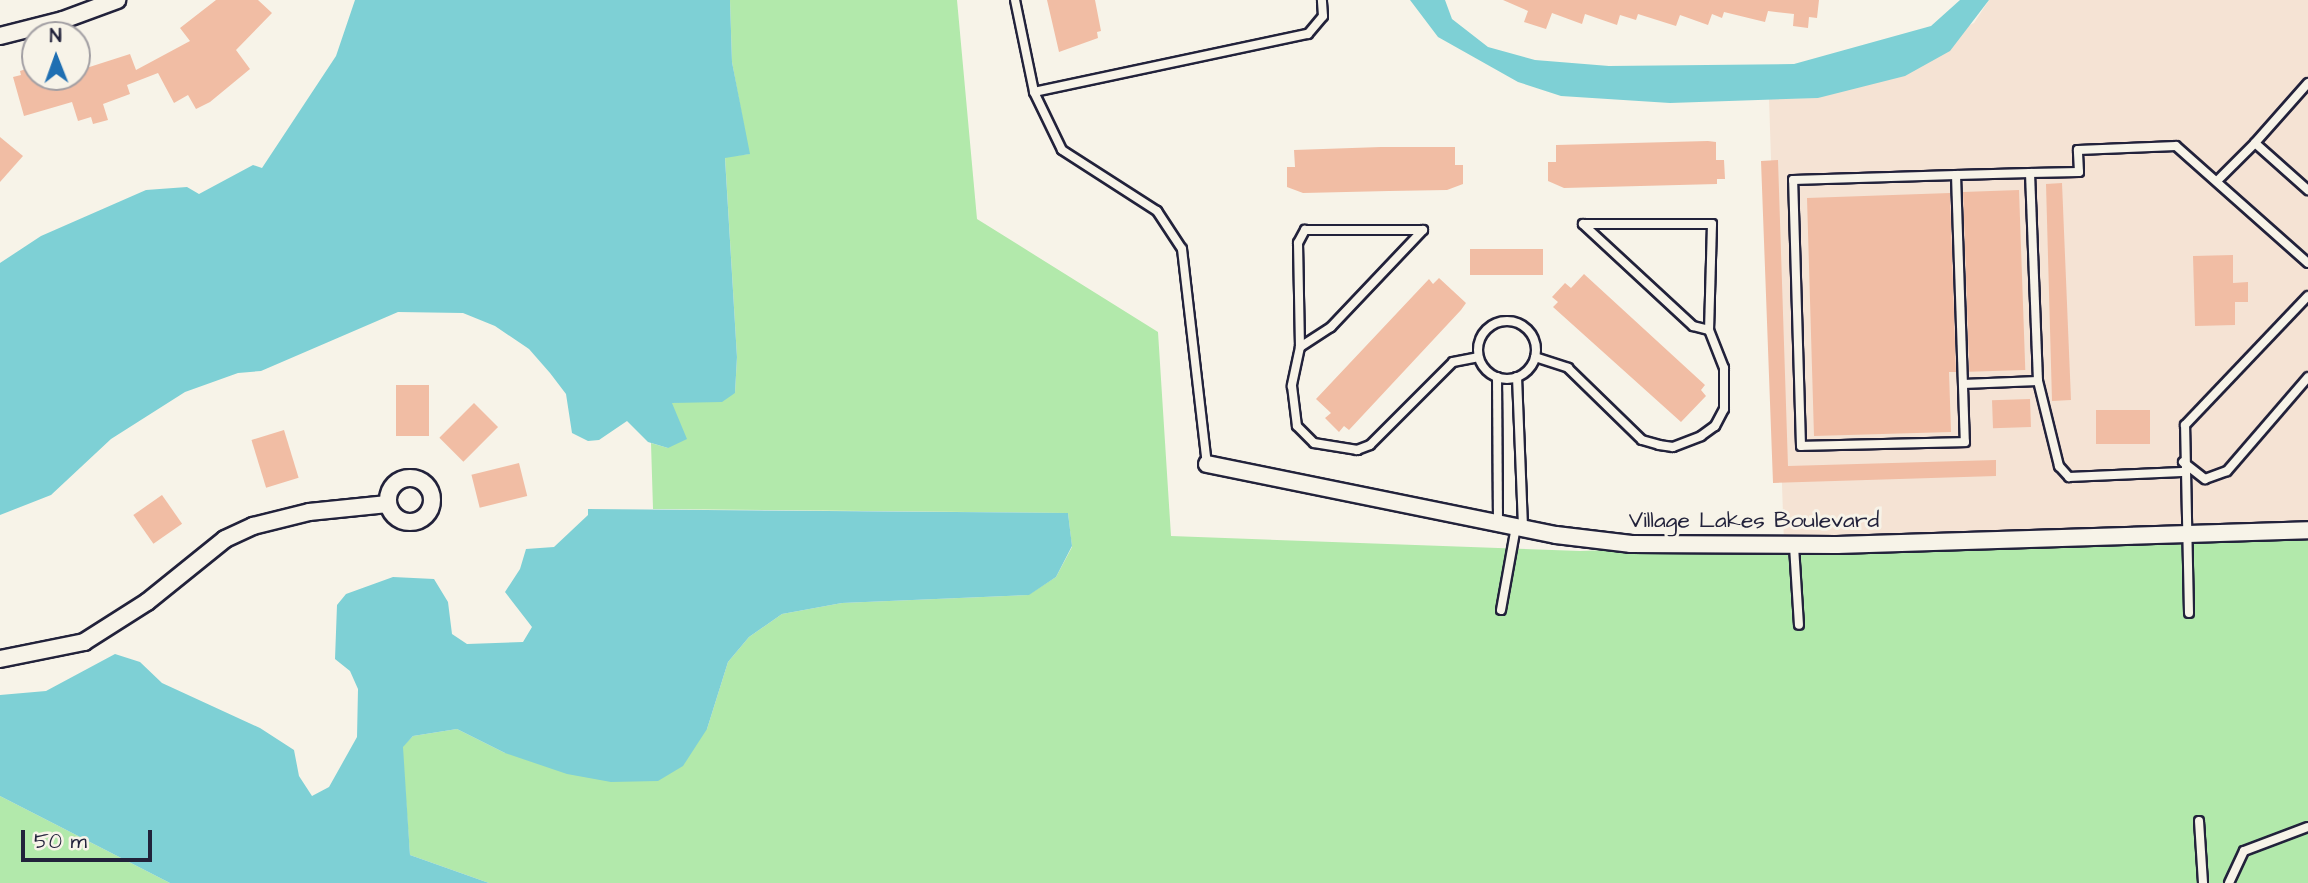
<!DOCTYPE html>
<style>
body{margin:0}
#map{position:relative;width:2308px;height:883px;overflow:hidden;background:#f7f3e8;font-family:"Architects Daughter",sans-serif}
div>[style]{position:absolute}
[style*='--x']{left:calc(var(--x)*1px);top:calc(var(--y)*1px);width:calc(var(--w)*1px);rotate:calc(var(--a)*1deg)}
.built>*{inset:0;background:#f5e3d4}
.green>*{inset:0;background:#b2e9ab}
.water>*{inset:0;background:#7ed0d5}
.building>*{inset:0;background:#f1bda4;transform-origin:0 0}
.roads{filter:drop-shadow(2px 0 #22223b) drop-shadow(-2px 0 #22223b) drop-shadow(0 2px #22223b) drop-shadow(0 -2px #22223b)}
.service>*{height:8px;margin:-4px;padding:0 4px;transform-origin:4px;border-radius:4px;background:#f7f3e8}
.service>.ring{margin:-4px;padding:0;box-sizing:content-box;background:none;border:8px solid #f7f3e8;border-radius:50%}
.minor>*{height:16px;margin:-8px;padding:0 8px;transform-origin:8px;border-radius:8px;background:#f7f3e8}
.minor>.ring{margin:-8px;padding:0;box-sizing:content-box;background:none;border:16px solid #f7f3e8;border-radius:50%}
span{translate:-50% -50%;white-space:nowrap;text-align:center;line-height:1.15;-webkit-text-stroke:6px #f7f3e8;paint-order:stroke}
.street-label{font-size:23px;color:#22223b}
.north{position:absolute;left:21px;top:21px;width:70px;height:70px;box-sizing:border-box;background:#f7f3e8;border:2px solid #a29fa3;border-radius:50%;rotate:359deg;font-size:19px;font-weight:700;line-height:28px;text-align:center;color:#22223b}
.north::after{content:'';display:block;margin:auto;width:24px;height:32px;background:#1f6fb2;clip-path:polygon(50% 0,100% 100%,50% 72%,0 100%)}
.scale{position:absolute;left:21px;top:830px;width:131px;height:32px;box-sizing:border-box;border:4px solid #22223b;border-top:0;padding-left:9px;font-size:21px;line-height:24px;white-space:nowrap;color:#22223b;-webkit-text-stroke:5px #f7f3e8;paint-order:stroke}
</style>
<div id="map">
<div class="built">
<i style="clip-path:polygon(1989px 0,2308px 0,2308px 527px,1784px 544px,1769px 99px,1818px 98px,1974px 23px)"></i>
</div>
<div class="green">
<i style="clip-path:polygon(730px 0,957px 0,977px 219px,1158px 332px,1171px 536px,1580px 551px,2308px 527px,2308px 883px,489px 883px,410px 855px,402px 747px,413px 736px,457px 729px,505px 753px,707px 729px,728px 662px,749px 637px,782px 614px,842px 603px,1028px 595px,1056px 577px,1072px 547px,1068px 513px,653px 509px,651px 443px,668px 448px,672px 403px,735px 393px,737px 357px,725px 157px,749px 154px,732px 62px)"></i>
<i style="clip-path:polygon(0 796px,170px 883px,0 883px)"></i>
</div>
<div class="water">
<i style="clip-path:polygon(355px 0,730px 0,732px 62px,750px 154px,725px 158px,737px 357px,735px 393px,722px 402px,672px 403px,687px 439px,668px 448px,648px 442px,627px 421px,599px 440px,588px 441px,572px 433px,566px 394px,550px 373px,529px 349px,495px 326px,463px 313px,398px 312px,261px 371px,238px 373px,185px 392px,111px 439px,51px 495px,0 515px,0 263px,41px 236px,146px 190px,187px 187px,199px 194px,253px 165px,262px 168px,336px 56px)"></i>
<i style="clip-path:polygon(1410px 0,1445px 0,1452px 19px,1488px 47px,1535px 60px,1609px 66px,1794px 64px,1931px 26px,1960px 0,1989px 0,1950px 51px,1905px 76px,1818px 98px,1670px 103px,1561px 96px,1518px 82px,1438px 37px)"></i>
<i style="clip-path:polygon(588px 509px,1068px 513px,1072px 546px,1056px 577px,1029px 595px,842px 603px,782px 614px,749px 637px,728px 662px,707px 729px,683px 766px,658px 781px,611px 782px,567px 774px,505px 753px,457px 729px,413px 736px,403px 747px,410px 855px,489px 883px,170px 883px,0 796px,0 695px,46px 691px,115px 654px,140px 662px,162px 683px,260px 728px,294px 750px,299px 776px,312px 796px,329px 787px,357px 737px,358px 689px,350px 671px,335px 659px,337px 605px,346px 594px,393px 577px,434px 579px,448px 602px,452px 634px,467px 644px,523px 642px,532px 627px,505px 592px,520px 569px,526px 549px,554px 547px,588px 515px)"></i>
</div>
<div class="building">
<i style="clip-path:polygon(216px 0,258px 0,272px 13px,236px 50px,250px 69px,210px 102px,196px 109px,188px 95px,174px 103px,158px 73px,127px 85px,130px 94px,103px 104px,108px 120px,93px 124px,91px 117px,78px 121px,72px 102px,24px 116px,13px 77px,21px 75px,20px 71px,35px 66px,35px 77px,77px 77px,77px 71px,130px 54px,136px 70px,190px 41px,180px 28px)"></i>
<i style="clip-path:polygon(1047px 0,1095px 0,1101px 31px,1097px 32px,1098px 38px,1059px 52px)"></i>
<i style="clip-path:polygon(1503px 0,1819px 0,1817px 18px,1809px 17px,1808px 28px,1793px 26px,1794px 14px,1768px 11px,1765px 22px,1724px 12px,1722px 18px,1712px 14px,1708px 25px,1680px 15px,1676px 26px,1638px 14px,1636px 20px,1620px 15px,1617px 25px,1585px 14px,1582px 24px,1552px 13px,1546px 29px,1524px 22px,1528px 11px)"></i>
<i style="clip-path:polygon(0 137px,23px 156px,0 182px)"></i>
<i style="clip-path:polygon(1708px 141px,1716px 142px,1716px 160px,1724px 160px,1725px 179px,1717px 179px,1717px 184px,1564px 188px,1548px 181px,1548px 162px,1556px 162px,1556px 145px)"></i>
<i style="clip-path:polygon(1381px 147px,1455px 147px,1455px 165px,1463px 165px,1463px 184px,1447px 190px,1389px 191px,1303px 193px,1287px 187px,1287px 167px,1295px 167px,1294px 150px)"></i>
<i style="clip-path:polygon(1778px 160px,1788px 466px,1996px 460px,1996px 476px,1773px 483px,1761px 161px)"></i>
<i style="clip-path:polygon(2062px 183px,2071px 400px,2052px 401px,2046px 184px)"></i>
<i style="left:2019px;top:190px;width:180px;height:56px;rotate:88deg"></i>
<i style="clip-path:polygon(1950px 193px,1956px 372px,1949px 372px,1951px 432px,1814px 436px,1807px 198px)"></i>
<i style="left:1470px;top:249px;width:73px;height:26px"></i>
<i style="clip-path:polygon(2233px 255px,2233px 283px,2248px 282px,2248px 302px,2235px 302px,2235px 325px,2195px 326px,2193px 256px)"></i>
<i style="clip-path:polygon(1584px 274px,1705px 385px,1701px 390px,1706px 396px,1681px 422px,1553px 307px,1558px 302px,1552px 297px,1565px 283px,1571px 288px)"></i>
<i style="clip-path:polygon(1439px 278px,1466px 303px,1461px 310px,1349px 430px,1344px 426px,1339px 432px,1325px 418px,1331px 413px,1316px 399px,1429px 279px,1433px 284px)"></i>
<i style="left:396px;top:385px;width:33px;height:51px"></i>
<i style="left:2030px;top:399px;width:28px;height:38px;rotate:88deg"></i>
<i style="left:474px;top:403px;width:34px;height:49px;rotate:45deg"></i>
<i style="left:2150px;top:410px;width:34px;height:54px;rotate:90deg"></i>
<i style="left:284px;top:430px;width:50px;height:34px;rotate:73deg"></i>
<i style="left:519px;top:463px;width:34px;height:49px;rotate:76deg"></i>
<i style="left:162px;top:495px;width:35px;height:35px;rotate:55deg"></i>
</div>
<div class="roads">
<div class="service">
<i style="--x:1015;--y:0;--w:94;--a:78.3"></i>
<i style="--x:1034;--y:92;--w:64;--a:64.2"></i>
<i style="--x:1062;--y:150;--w:113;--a:32.7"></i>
<i style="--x:1157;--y:211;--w:45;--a:56.7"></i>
<i style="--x:1182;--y:249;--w:216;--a:83.4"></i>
<i style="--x:2308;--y:83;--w:80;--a:131.5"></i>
<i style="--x:2255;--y:143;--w:71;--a:41.6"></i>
<i style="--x:1034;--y:92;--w:280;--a:-12"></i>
<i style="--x:1308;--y:34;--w:23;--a:-50"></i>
<i style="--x:1323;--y:16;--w:16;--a:-94"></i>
<i style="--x:2030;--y:173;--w:208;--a:87.8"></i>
<i style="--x:1956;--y:175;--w:267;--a:88.1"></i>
<i style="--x:1965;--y:442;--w:164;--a:178.6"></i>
<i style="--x:1801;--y:446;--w:266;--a:-91.7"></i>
<i style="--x:1793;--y:180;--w:163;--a:-1.8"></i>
<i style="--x:1956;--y:175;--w:74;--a:-1.5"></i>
<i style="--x:2030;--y:173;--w:49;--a:-1.2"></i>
<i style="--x:2079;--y:172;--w:22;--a:-93"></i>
<i style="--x:2078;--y:150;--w:98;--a:-2.3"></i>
<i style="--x:2176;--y:146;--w:176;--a:41.6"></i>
<i style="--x:2217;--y:181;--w:54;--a:-45"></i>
<i style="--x:1583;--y:224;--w:129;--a:0"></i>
<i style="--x:1712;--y:224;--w:106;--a:91.6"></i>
<i style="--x:1423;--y:230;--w:134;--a:133.5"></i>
<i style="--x:1331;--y:327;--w:37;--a:147"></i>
<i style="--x:1300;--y:347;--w:40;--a:102"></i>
<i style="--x:1292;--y:386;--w:40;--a:82.9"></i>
<i style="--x:1297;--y:426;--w:24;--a:45"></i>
<i style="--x:1314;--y:443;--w:44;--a:9.2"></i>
<i style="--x:1357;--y:450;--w:14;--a:-21"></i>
<i style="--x:1370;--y:445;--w:117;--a:-45"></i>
<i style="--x:1453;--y:362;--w:25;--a:-11"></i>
<i class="ring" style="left:1478px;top:321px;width:50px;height:50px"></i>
<i style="--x:1300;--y:347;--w:104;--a:-91.1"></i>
<i style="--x:1298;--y:243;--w:15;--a:-62"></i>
<i style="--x:1305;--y:230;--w:118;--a:0"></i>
<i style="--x:1535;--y:357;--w:35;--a:18"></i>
<i style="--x:1568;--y:368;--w:103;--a:44.2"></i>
<i style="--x:1642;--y:440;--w:18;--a:16"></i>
<i style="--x:1659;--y:445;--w:14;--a:8"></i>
<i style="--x:1673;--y:447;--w:30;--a:-21"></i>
<i style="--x:1701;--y:436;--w:17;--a:-36"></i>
<i style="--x:1715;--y:426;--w:19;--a:-62"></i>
<i style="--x:1724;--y:409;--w:41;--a:-90"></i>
<i style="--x:1724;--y:368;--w:41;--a:-111.5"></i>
<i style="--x:1709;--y:330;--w:16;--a:-166"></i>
<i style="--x:1693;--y:326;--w:150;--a:-137.2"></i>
<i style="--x:1497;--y:377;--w:147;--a:89.6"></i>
<i style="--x:1517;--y:377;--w:151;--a:87.7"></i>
<i style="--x:1963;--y:384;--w:75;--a:-2.3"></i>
<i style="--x:2038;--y:381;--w:88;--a:76.1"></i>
<i style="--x:2059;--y:466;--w:15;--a:48"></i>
<i style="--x:2069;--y:477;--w:113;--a:-2.5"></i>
<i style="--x:2183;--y:462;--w:28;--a:38"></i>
<i style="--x:2205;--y:479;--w:23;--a:-20"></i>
<i style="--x:2227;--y:471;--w:124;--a:-49.2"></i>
<i style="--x:1794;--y:546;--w:79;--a:86.4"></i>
<i style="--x:1501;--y:610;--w:84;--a:-79.8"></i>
<i style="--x:2189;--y:613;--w:188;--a:-91.2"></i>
<i style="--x:2185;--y:425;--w:178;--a:-46.4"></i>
<i style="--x:2199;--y:821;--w:62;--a:86.3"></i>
<i style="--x:2229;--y:883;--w:35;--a:-65"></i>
<i style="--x:2244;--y:851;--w:68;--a:-20.6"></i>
</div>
<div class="minor">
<i style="--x:0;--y:36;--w:65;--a:-14.3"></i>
<i style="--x:63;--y:20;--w:58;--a:-20.3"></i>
<i style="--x:1207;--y:464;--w:356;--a:11.5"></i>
<i style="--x:1556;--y:535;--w:76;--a:6.8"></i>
<i style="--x:1631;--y:544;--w:206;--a:0.3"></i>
<i style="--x:1837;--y:545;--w:471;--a:-1.8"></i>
<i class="ring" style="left:388px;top:478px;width:28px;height:28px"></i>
<i style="--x:0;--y:659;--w:86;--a:-11.4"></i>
<i style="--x:84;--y:642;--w:75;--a:-32.4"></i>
<i style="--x:147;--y:602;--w:100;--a:-38.9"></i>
<i style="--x:225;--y:539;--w:31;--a:-25"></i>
<i style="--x:253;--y:526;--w:58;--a:-14"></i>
<i style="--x:309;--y:512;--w:79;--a:-5.8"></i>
</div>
</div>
<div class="street-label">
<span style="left:1754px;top:520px">Village Lakes Boulevard</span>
</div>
<div class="north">N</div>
<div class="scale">50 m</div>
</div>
